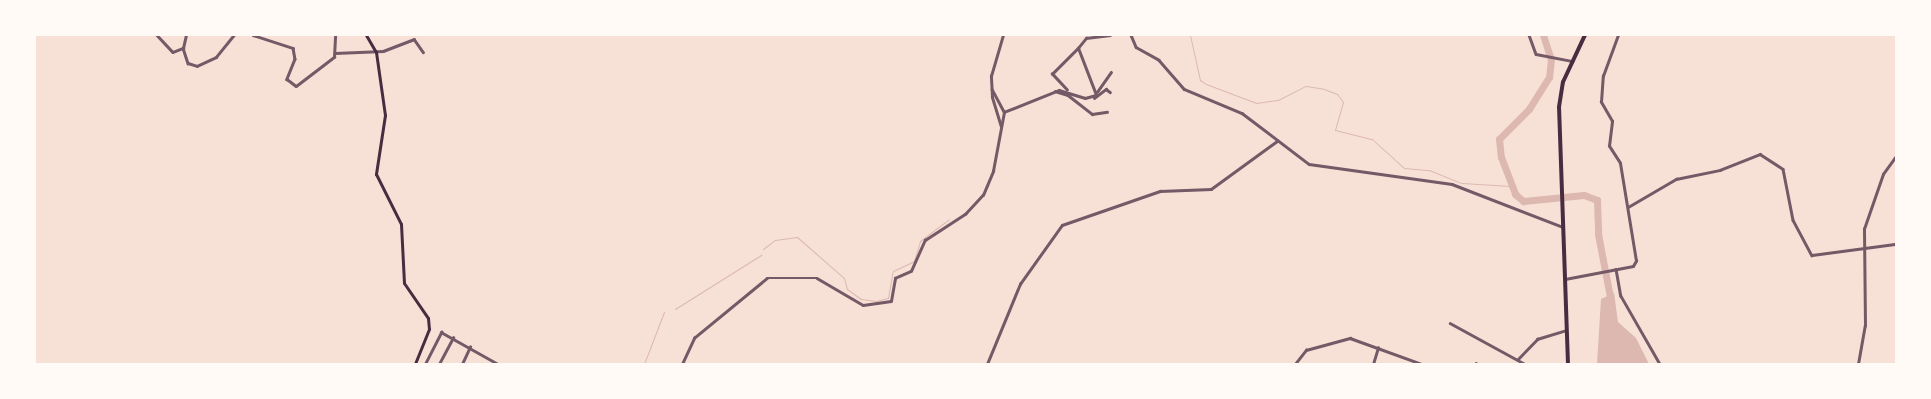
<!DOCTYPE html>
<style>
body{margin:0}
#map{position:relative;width:1931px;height:399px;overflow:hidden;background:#f7e1d7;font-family:"PT Sans Narrow",sans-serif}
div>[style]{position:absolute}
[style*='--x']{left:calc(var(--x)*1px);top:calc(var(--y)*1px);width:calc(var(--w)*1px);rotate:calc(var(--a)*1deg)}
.water>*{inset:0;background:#dcb8b0}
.stream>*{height:1px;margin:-0.5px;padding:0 0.5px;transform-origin:0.5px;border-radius:0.5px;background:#dcb8b0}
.river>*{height:7px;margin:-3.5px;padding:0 3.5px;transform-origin:3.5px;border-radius:3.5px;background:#dcb8b0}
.minor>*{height:2.5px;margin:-1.25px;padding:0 1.25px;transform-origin:1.25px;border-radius:1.25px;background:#755966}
.secondary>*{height:3px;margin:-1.5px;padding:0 1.5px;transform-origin:1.5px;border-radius:1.5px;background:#4a2c40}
.primary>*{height:4px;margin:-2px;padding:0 2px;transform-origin:2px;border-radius:2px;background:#4a2c40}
span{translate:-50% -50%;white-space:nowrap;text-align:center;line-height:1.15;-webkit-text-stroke:4.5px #fffaf5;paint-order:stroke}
.frame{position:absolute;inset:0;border:36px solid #fffaf5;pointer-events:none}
</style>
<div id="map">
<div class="water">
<i style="clip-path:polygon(1614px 293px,1618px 322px,1636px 338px,1649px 364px,1597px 364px,1601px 299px)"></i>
</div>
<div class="stream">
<i style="--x:1190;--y:35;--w:46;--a:77.5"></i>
<i style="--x:1200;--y:80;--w:7;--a:34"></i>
<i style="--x:1206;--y:84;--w:53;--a:20.8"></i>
<i style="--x:1256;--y:103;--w:22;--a:-8"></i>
<i style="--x:1278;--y:100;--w:31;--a:-27"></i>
<i style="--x:1306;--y:86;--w:18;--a:9"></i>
<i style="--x:1324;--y:89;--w:14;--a:21"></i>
<i style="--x:1337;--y:94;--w:10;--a:53"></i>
<i style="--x:1343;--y:102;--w:29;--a:106"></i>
<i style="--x:1335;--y:130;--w:38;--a:14"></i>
<i style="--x:1372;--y:139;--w:43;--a:42.2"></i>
<i style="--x:1404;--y:168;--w:25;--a:5"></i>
<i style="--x:1429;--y:170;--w:35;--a:22"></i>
<i style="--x:1462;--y:183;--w:49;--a:3.5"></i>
<i style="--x:763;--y:249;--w:15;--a:-37"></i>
<i style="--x:775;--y:240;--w:22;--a:-8"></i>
<i style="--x:797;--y:237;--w:62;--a:41.1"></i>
<i style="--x:844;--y:278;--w:11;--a:75"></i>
<i style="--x:847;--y:289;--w:17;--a:36"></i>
<i style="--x:861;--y:299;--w:15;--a:8"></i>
<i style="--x:876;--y:301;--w:12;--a:-14"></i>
<i style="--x:888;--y:298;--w:27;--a:-80"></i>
<i style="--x:893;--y:271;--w:23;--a:-25"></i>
<i style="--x:914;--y:261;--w:21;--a:-73"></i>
<i style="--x:920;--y:241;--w:36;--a:-37"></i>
<i style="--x:675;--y:309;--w:102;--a:-32.1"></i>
<i style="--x:644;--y:364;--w:56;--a:-69"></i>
</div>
<div class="river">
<i style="--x:1543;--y:35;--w:25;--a:72"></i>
<i style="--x:1551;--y:59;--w:18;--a:96"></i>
<i style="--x:1549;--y:77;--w:38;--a:122"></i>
<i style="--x:1529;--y:109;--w:42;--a:135"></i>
<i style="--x:1499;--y:139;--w:18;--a:84"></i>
<i style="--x:1501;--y:157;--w:40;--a:69"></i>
<i style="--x:1515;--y:194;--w:11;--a:41"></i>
<i style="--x:1523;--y:201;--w:61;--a:-5.6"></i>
<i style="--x:1584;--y:195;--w:14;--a:21"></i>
<i style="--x:1597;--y:200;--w:34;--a:88"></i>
<i style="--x:1598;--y:234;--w:69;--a:79.2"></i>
</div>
<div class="minor">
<i style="--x:157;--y:35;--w:23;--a:47"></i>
<i style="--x:173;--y:52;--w:11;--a:-22"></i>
<i style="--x:183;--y:48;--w:13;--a:-77"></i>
<i style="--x:253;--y:35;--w:42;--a:18"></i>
<i style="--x:293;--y:48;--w:11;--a:80"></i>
<i style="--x:295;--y:59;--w:22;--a:112"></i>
<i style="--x:287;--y:79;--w:11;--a:38"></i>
<i style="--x:296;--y:86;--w:48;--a:-37.3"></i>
<i style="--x:334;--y:57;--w:22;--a:-87"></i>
<i style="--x:1131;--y:35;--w:13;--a:67"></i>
<i style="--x:1136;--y:47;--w:26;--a:29"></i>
<i style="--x:1159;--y:60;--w:38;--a:49"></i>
<i style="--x:1184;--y:89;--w:63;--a:22.5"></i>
<i style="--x:1242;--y:113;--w:84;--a:37.3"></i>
<i style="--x:1309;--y:164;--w:144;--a:8"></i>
<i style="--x:1452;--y:184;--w:119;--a:21.2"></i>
<i style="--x:1529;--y:35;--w:20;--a:70"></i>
<i style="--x:1536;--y:54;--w:37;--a:11"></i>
<i style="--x:183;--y:48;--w:16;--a:72"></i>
<i style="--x:188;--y:63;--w:9;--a:18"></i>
<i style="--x:197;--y:66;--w:21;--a:-25"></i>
<i style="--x:216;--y:57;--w:28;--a:-51"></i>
<i style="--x:335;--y:53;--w:48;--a:-2.4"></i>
<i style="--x:383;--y:51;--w:33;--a:-21"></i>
<i style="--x:414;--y:39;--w:16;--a:55"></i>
<i style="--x:992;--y:89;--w:26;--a:62"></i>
<i style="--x:1067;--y:90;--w:22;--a:-133"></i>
<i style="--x:1052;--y:74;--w:37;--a:-45"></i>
<i style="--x:1055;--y:91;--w:14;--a:17"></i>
<i style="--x:1068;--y:95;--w:31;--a:38"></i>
<i style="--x:1092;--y:114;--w:15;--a:-8"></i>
<i style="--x:1097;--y:92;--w:24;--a:-55"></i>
<i style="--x:1094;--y:98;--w:15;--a:-37"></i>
<i style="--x:1106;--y:89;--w:5;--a:37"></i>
<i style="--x:1001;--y:127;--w:31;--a:-107"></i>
<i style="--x:992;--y:97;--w:21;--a:-93"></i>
<i style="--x:991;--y:76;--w:43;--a:-73.7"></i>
<i style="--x:1628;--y:207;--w:56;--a:-30.3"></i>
<i style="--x:1676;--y:179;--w:45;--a:-11.6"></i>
<i style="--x:1720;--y:170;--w:43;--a:-21.8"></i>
<i style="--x:1760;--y:154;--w:27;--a:33"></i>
<i style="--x:1783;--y:169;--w:52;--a:78.9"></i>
<i style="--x:1793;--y:220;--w:40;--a:62"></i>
<i style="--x:1812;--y:255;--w:85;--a:-7.5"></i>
<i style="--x:1616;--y:269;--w:27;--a:80"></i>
<i style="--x:1621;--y:296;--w:78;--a:60.2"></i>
<i style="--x:1565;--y:279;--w:69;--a:-10.8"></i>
<i style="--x:1633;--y:266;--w:6;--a:-59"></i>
<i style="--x:1636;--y:261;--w:99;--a:-99.3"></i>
<i style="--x:1620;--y:163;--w:20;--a:-123"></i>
<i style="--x:1609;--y:146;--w:25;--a:-83"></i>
<i style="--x:1612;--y:121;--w:22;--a:-120"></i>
<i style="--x:1601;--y:102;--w:26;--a:-86"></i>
<i style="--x:1603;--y:76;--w:44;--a:-69.9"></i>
<i style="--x:1450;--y:323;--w:85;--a:28.7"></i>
<i style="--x:1518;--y:359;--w:28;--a:-46"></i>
<i style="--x:1537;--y:339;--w:30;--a:-17"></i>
<i style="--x:1476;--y:363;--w:1;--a:45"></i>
<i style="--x:425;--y:364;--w:36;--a:-63"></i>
<i style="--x:441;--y:332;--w:65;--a:29.3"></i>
<i style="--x:439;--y:364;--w:30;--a:-62"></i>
<i style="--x:462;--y:364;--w:19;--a:-65"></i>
<i style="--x:682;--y:364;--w:29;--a:-65"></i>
<i style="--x:694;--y:338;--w:94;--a:-39.4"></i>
<i style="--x:767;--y:278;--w:50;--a:0"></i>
<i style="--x:817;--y:278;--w:53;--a:30.4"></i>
<i style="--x:863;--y:305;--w:28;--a:-8"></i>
<i style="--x:891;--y:301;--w:23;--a:-80"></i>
<i style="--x:895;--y:278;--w:17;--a:-24"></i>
<i style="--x:911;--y:271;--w:34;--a:-66"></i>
<i style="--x:925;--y:240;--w:48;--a:-33"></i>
<i style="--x:965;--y:214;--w:26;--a:-47"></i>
<i style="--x:983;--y:195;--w:26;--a:-67"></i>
<i style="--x:993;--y:171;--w:60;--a:-79.4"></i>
<i style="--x:1004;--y:112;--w:59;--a:-21.8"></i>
<i style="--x:1059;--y:90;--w:27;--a:17"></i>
<i style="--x:1085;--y:98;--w:11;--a:-15"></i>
<i style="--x:1096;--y:95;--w:50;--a:-111"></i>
<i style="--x:1078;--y:48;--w:13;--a:-51"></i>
<i style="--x:1086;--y:38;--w:24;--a:-7"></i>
<i style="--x:987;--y:364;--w:87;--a:-67.6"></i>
<i style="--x:1020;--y:284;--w:72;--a:-54.6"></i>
<i style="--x:1062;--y:225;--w:104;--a:-19.1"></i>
<i style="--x:1160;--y:191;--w:51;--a:-2.2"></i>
<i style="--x:1211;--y:189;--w:82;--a:-36"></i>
<i style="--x:1295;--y:364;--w:18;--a:-52"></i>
<i style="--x:1306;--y:350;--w:46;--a:-15.3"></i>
<i style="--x:1350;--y:338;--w:77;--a:19.9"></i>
<i style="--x:1339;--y:364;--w:19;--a:0"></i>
<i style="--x:1373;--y:364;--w:17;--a:-73"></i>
<i style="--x:1858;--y:364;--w:39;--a:-80"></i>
<i style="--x:1865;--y:326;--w:97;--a:-90.6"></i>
<i style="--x:1864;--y:229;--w:58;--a:-70.9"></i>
<i style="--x:1883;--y:174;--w:22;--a:-54"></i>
</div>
<div class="secondary">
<i style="--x:366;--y:35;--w:20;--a:60"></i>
<i style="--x:376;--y:52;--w:64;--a:81.9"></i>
<i style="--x:385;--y:115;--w:60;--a:98.7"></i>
<i style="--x:376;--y:174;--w:56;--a:63.4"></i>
<i style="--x:401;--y:224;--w:59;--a:87.1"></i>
<i style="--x:404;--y:283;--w:42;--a:55.6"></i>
<i style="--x:428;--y:318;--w:11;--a:85"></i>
<i style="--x:429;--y:329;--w:38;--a:112"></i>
</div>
<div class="primary">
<i style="--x:1568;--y:364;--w:257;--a:-92"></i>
<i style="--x:1559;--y:107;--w:25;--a:-81"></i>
<i style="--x:1563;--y:82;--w:52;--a:-64.9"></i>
</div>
<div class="frame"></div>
</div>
